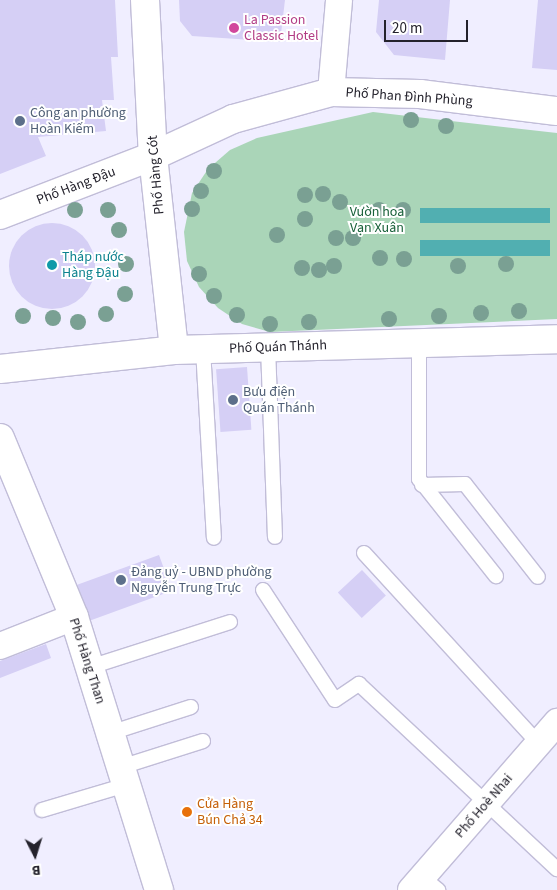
<!DOCTYPE html>
<meta charset="utf-8">
<style>
body{margin:0}
#map{position:relative;width:557px;height:890px;overflow:hidden;background:#f0eeff;font-family:"Source Sans 3",sans-serif}
div>[style]{position:absolute}
[style*='--x']{left:calc(var(--x)*1px);top:calc(var(--y)*1px);width:calc(var(--w)*1px);rotate:calc(var(--a)*1deg)}
.green>*{inset:0;background:#aad5b8}
.water>*{inset:0;background:#51afb1;transform-origin:0 0}
.building>*{inset:0;background:#d5cff5;transform-origin:0 0}
.round{border-radius:50%}
.roads{filter:drop-shadow(1px 0 #c1bdd8) drop-shadow(-1px 0 #c1bdd8) drop-shadow(0 1px #c1bdd8) drop-shadow(0 -1px #c1bdd8)}
.service>*{height:14px;margin:-7px;padding:0 7px;transform-origin:7px;border-radius:7px;background:#fff}
.minor>*{height:26px;margin:-13px;padding:0 13px;transform-origin:13px;border-radius:13px;background:#fff}
.tertiary>*{height:28px;margin:-14px;padding:0 14px;transform-origin:14px;border-radius:14px;background:#fff}
.secondary>*{height:28px;margin:-14px;padding:0 14px;transform-origin:14px;border-radius:14px;background:#fff}
.trees>*{width:16px;height:16px;margin:-8px;border-radius:50%;background:#7aa093}
.dots>*{width:14px;height:14px;translate:-50% -50%;box-sizing:border-box;border:2px solid #fff;border-radius:50%}
span{translate:-50% -50%;white-space:nowrap;text-align:center;line-height:1.15;-webkit-text-stroke:4px #fff;paint-order:stroke}
.hotel-label{font-size:14px;color:#b23c85}
.left{translate:0 -50%;text-align:left}
.street-label{font-size:14px;color:#24222c}
.service-label{font-size:14px;color:#4e5e75}
.park-label{font-size:14px;color:#19613a}
.culture-label{font-size:14px;color:#0d838f}
.food-label{font-size:14px;color:#c56008}
.north{position:absolute;left:10px;top:830px;width:50px;height:50px;-webkit-text-stroke:4px #fff;paint-order:stroke;rotate:175deg;font-size:14px;font-weight:700;line-height:20px;text-align:center;color:#24222c}
.north::after{content:'';display:block;margin:auto;width:18px;height:22px;background:#24222c;clip-path:polygon(50% 0,100% 100%,50% 72%,0 100%)}
.scale{position:absolute;left:384px;top:20px;width:84px;height:22px;box-sizing:border-box;border:2px solid #24222c;border-top:0;padding-left:6px;font-size:15px;line-height:18px;white-space:nowrap;color:#24222c;-webkit-text-stroke:4px #fff;paint-order:stroke}
</style>
<div id="map">
<div class="green">
<i style="clip-path:polygon(373px 112px,557px 133px,557px 319px,270px 332px,242px 324px,218px 308px,199px 287px,187px 261px,184px 232px,192px 193px,208px 169px,230px 150px,257px 138px)"></i>
</div>
<div class="water">
<i style="left:420px;top:208px;width:130px;height:15px"></i>
<i style="left:420px;top:240px;width:130px;height:16px"></i>
</div>
<div class="building">
<i style="clip-path:polygon(0 0,115px 0,118px 57px,111px 57px,114px 100px,102px 100px,106px 131px,38px 137px,46px 156px,0 174px)"></i>
<i style="clip-path:polygon(179px 0,285px 0,280px 42px,192px 36px,180px 21px)"></i>
<i style="clip-path:polygon(379px 0,450px 0,445px 60px,394px 55px,376px 32px)"></i>
<i style="clip-path:polygon(538px 0,557px 0,557px 70px,532px 68px)"></i>
<i class="round" style="left:9px;top:223px;width:86px;height:86px"></i>
<i style="left:247px;top:367px;width:63px;height:31px;rotate:86deg"></i>
<i style="left:159px;top:555px;width:38px;height:87px;rotate:70deg"></i>
<i style="left:362px;top:570px;width:35px;height:33px;rotate:47deg"></i>
<i style="clip-path:polygon(46px 644px,51px 658px,0 678px,0 661px)"></i>
</div>
<div class="roads">
<div class="service">
<i style="--x:419;--y:343;--w:136;--a:90"></i>
<i style="--x:419;--y:479;--w:124;--a:51.6"></i>
<i style="--x:268;--y:347;--w:190;--a:87.9"></i>
<i style="--x:203;--y:349;--w:189;--a:86.7"></i>
<i style="--x:422;--y:485;--w:43;--a:-1.3"></i>
<i style="--x:465;--y:484;--w:118;--a:51.9"></i>
<i style="--x:364;--y:553;--w:258;--a:47.5"></i>
<i style="--x:263;--y:590;--w:131;--a:56.8"></i>
<i style="--x:335;--y:700;--w:29;--a:-34"></i>
<i style="--x:359;--y:684;--w:271;--a:43.1"></i>
<i style="--x:90;--y:667;--w:147;--a:-17.8"></i>
<i style="--x:110;--y:733;--w:85;--a:-17.8"></i>
<i style="--x:121;--y:767;--w:86;--a:-17.6"></i>
<i style="--x:42;--y:810;--w:88;--a:-16.6"></i>
<i style="--x:422;--y:877;--w:21;--a:39"></i>
</div>
<div class="minor">
<i style="--x:331;--y:92;--w:92;--a:-85"></i>
<i style="--x:0;--y:646;--w:79;--a:-21.4"></i>
<i style="--x:411;--y:890;--w:223;--a:-49"></i>
</div>
<div class="tertiary">
<i style="--x:145;--y:0;--w:156;--a:87.1"></i>
<i style="--x:153;--y:156;--w:195;--a:83.8"></i>
<i style="--x:0;--y:438;--w:194;--a:67.5"></i>
<i style="--x:74;--y:617;--w:286;--a:72.7"></i>
</div>
<div class="secondary">
<i style="--x:0;--y:215;--w:164;--a:-21.1"></i>
<i style="--x:153;--y:156;--w:88;--a:-24.8"></i>
<i style="--x:233;--y:119;--w:102;--a:-15.4"></i>
<i style="--x:331;--y:92;--w:89;--a:1.3"></i>
<i style="--x:420;--y:94;--w:138;--a:7.1"></i>
<i style="--x:0;--y:369;--w:175;--a:-6.2"></i>
<i style="--x:174;--y:350;--w:383;--a:-1.6"></i>
</div>
</div>
<div class="trees">
<i style="left:411px;top:120px"></i>
<i style="left:446px;top:126px"></i>
<i style="left:214px;top:171px"></i>
<i style="left:201px;top:191px"></i>
<i style="left:323px;top:194px"></i>
<i style="left:305px;top:195px"></i>
<i style="left:340px;top:202px"></i>
<i style="left:192px;top:209px"></i>
<i style="left:75px;top:210px"></i>
<i style="left:108px;top:210px"></i>
<i style="left:379px;top:210px"></i>
<i style="left:403px;top:210px"></i>
<i style="left:305px;top:219px"></i>
<i style="left:119px;top:230px"></i>
<i style="left:277px;top:235px"></i>
<i style="left:336px;top:238px"></i>
<i style="left:353px;top:238px"></i>
<i style="left:380px;top:258px"></i>
<i style="left:404px;top:259px"></i>
<i style="left:126px;top:264px"></i>
<i style="left:506px;top:264px"></i>
<i style="left:334px;top:266px"></i>
<i style="left:458px;top:266px"></i>
<i style="left:302px;top:268px"></i>
<i style="left:319px;top:270px"></i>
<i style="left:199px;top:274px"></i>
<i style="left:125px;top:294px"></i>
<i style="left:214px;top:296px"></i>
<i style="left:519px;top:311px"></i>
<i style="left:481px;top:313px"></i>
<i style="left:106px;top:314px"></i>
<i style="left:237px;top:315px"></i>
<i style="left:23px;top:316px"></i>
<i style="left:439px;top:316px"></i>
<i style="left:53px;top:318px"></i>
<i style="left:389px;top:319px"></i>
<i style="left:78px;top:322px"></i>
<i style="left:309px;top:322px"></i>
<i style="left:270px;top:324px"></i>
</div>
<div class="dots">
<i style="left:234px;top:28px;background:#d1479c"></i>
<i style="left:20px;top:121px;background:#5c6f8a"></i>
<i style="left:52px;top:265px;background:#0f9aa8"></i>
<i style="left:233px;top:400px;background:#5c6f8a"></i>
<i style="left:121px;top:580px;background:#5c6f8a"></i>
<i style="left:187px;top:812px;background:#e8710a"></i>
</div>
<div class="hotel-label">
<span class="left" style="left:244px;top:28px">La Passion<br>Classic Hotel</span>
</div>
<div class="street-label">
<span style="left:409px;top:97px;rotate:4deg">Phố Phan Đình Phùng</span>
<span style="left:156px;top:175px;rotate:-95deg">Phố Hàng Cót</span>
<span style="left:76px;top:186px;rotate:-21deg">Phố Hàng Đậu</span>
<span style="left:278px;top:347px;rotate:-2deg">Phố Quán Thánh</span>
<span style="left:87px;top:661px;rotate:72deg">Phố Hàng Than</span>
<span style="left:484px;top:806px;rotate:-49deg">Phố Hoè Nhai</span>
</div>
<div class="service-label">
<span class="left" style="left:30px;top:121px">Công an phường<br>Hoàn Kiếm</span>
<span class="left" style="left:243px;top:400px">Bưu điện<br>Quán Thánh</span>
<span class="left" style="left:131px;top:580px">Đảng uỷ - UBND phường<br>Nguyễn Trung Trực</span>
</div>
<div class="park-label">
<span style="left:377px;top:220px">Vườn hoa<br>Vạn Xuân</span>
</div>
<div class="culture-label">
<span class="left" style="left:62px;top:265px">Tháp nước<br>Hàng Đậu</span>
</div>
<div class="food-label">
<span class="left" style="left:197px;top:812px">Cửa Hàng<br>Bún Chả 34</span>
</div>
<div class="north">B</div>
<div class="scale">20 m</div>
</div>
